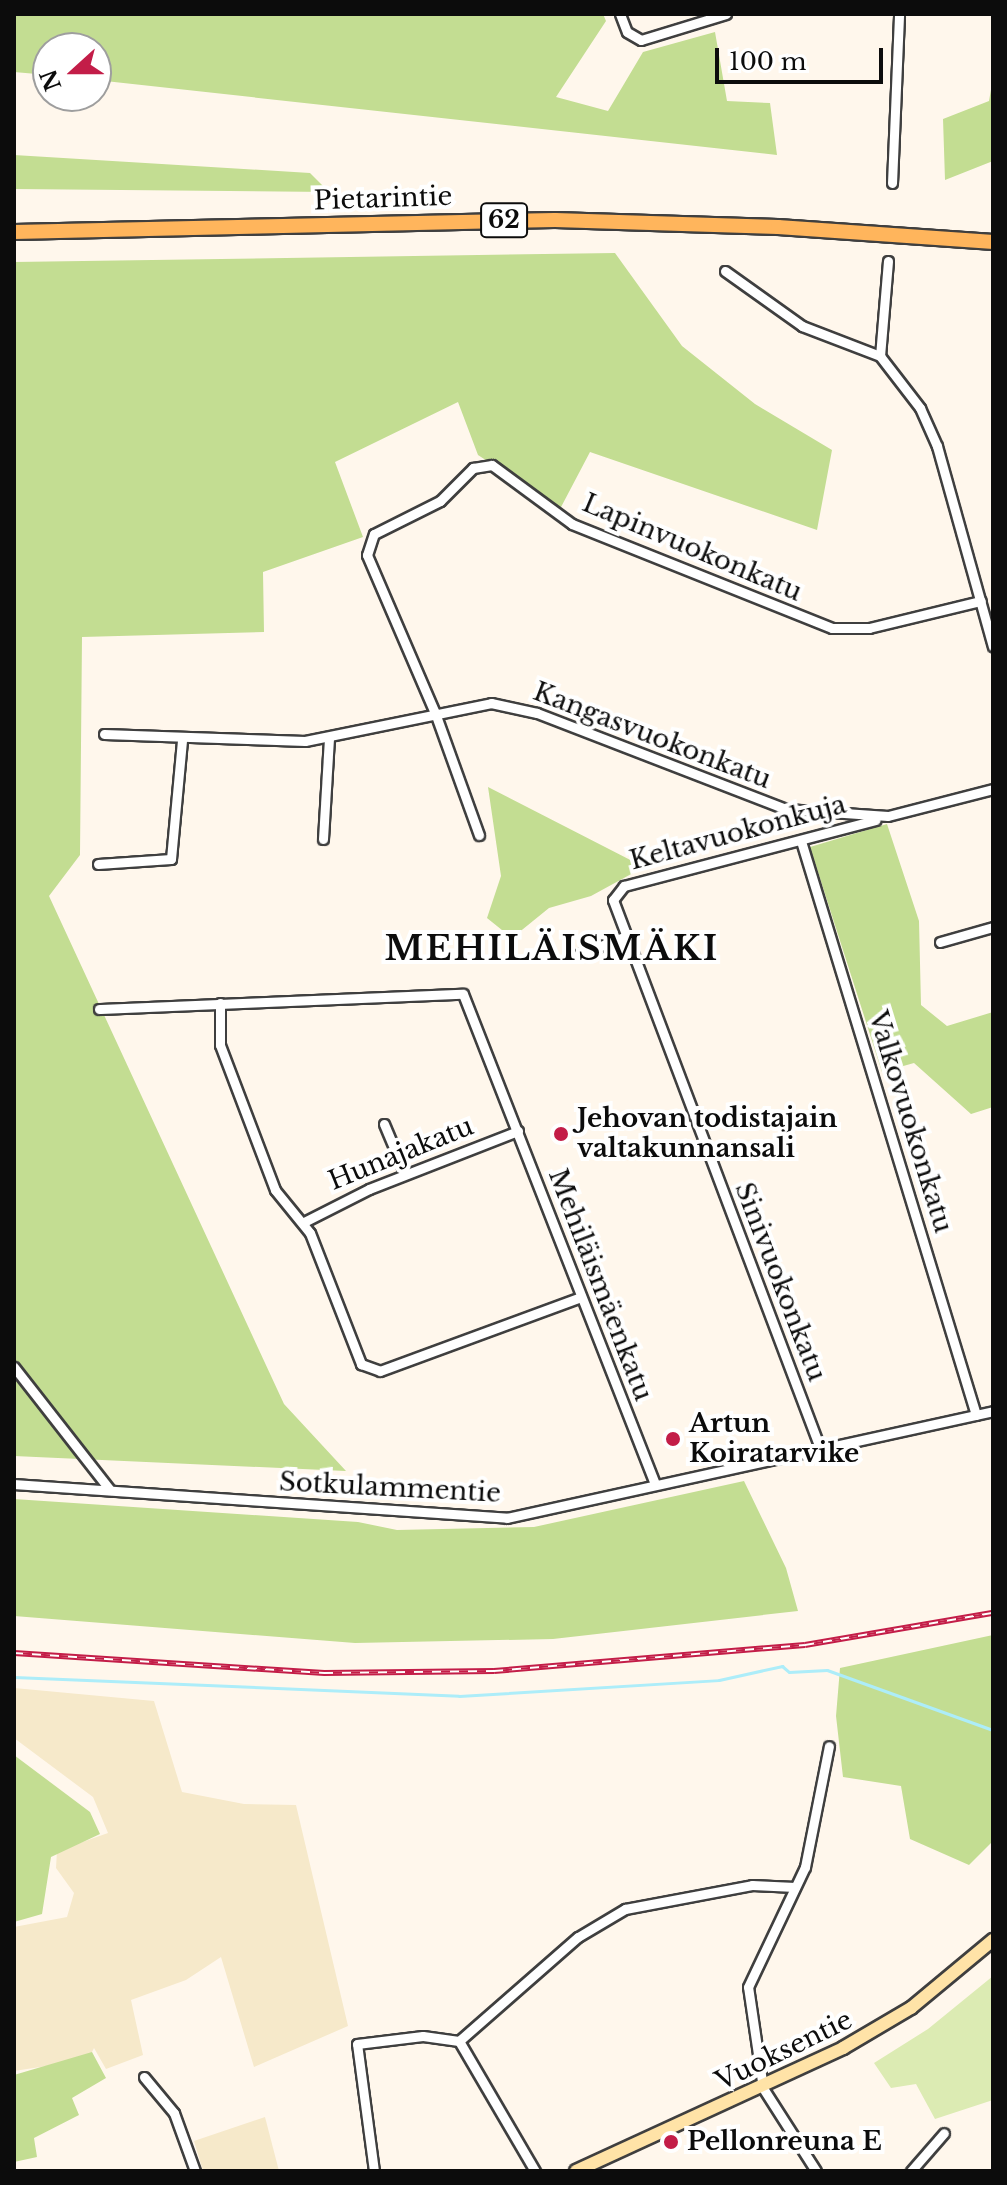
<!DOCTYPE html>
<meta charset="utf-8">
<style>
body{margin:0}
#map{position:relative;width:1007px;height:2185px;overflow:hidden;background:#fff7ec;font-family:"Libre Baskerville",serif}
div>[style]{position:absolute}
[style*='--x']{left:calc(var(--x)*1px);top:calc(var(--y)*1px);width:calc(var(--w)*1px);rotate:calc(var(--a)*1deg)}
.farmland>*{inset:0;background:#f6e9ca}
.green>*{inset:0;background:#dcebb3}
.forest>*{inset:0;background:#c3dd92}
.stream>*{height:3px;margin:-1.5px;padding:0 1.5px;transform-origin:1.5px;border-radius:1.5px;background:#adedf9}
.roads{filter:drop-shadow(2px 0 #3f3f3f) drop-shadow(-2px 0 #3f3f3f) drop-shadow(0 2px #3f3f3f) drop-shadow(0 -2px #3f3f3f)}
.street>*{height:9px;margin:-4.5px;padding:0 4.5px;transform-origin:4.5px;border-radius:4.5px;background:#fff}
.secondary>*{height:12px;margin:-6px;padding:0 6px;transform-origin:6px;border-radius:6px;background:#ffe3a7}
.primary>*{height:14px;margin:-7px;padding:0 7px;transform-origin:7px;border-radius:7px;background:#ffb55c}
.rail>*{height:6px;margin-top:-3px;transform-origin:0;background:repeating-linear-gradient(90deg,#fff 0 9px,#c31d48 0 18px);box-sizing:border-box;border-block:2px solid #c31d48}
.dots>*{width:22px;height:22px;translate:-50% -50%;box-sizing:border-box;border:4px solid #fff;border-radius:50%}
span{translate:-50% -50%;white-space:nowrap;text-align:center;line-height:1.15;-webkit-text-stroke:8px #fff;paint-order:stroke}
.shield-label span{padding:2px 6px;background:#fff;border:2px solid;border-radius:6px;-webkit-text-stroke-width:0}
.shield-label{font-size:24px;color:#0c0c0c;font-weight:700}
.street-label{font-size:26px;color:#0c0c0c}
.poi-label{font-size:26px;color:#0c0c0c;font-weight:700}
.left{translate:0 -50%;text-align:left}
.district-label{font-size:34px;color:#0c0c0c;font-weight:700;letter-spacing:2px}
.frame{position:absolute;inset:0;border:16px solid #0c0c0c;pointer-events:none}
.north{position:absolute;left:32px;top:32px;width:80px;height:80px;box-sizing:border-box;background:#fff;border:2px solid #9e9e9e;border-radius:50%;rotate:249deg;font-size:22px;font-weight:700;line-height:32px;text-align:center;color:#0c0c0c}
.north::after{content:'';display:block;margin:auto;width:28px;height:36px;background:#c31d48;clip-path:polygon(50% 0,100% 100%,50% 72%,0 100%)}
.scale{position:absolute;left:715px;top:48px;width:168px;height:36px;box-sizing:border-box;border:4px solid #0c0c0c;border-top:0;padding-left:10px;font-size:24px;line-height:28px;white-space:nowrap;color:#0c0c0c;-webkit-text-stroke:6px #fff;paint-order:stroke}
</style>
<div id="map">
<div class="farmland">
<i style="clip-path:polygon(14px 1688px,154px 1701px,182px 1792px,244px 1804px,296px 1805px,348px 2026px,254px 2067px,221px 1957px,186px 1980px,131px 2000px,143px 2055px,106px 2069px,94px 2048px,90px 2056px,73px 2062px,14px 2071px,14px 1927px,67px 1917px,74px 1893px,56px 1868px,57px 1851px,108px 1833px,93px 1797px,14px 1738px)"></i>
<i style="clip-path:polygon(265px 2117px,279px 2171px,203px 2171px,194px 2141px)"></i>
</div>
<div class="green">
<i style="clip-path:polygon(993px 1976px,993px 2100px,935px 2119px,916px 2084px,891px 2088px,874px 2063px,928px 2029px)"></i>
</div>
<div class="forest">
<i style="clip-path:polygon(14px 14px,603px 14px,606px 21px,556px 97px,608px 111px,643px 52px,715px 32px,727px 101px,770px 103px,777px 155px,96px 80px,96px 48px,48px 48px,48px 75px,14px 72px)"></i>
<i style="clip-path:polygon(993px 78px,993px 161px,945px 180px,943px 119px,989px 101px)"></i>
<i style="clip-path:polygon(14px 155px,310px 173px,329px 192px,14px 189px)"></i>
<i style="clip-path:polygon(615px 253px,682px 346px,755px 404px,832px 450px,817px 530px,590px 452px,560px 509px,478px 455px,458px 402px,335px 462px,363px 537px,263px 572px,264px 632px,82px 637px,80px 855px,49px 896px,284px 1404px,346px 1471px,14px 1456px,14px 262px)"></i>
<i style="clip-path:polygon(488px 787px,644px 867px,591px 896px,549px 908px,512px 938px,487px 918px,501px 876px)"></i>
<i style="clip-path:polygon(887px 824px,919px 921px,921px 1005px,947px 1026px,993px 1012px,993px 1107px,971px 1114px,914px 1063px,882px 1072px,810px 847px)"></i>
<i style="clip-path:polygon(744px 1481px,786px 1568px,798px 1611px,553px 1639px,355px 1643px,14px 1616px,14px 1499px,358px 1522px,397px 1530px,534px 1527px)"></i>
<i style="clip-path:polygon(993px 1635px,993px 1841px,969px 1865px,910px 1839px,901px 1786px,843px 1777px,836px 1716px,840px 1668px)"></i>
<i style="clip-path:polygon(14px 1755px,90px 1812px,100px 1834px,51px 1857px,42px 1914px,14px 1922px)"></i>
<i style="clip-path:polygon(92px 2052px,106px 2078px,72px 2098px,79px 2115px,34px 2138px,37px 2157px,14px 2162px,14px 2075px)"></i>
</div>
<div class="stream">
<i style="--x:14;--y:1677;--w:445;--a:2.4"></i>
<i style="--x:459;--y:1696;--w:260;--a:-3.5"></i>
<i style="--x:719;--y:1680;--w:65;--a:-12.5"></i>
<i style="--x:782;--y:1666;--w:9;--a:41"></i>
<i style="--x:789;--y:1672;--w:38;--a:-3"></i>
<i style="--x:827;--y:1670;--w:177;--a:19.9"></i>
</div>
<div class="roads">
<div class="street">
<i style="--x:620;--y:14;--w:19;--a:69"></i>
<i style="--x:627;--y:32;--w:16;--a:30"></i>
<i style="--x:641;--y:40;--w:89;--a:-17"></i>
<i style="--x:892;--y:183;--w:169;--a:-87.6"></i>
<i style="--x:888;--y:261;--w:95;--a:94.8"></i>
<i style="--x:880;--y:356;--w:66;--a:52.4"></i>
<i style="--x:920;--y:408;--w:42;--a:65.9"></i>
<i style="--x:937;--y:446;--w:208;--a:74.4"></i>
<i style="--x:725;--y:271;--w:95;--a:35.5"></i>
<i style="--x:802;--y:326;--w:84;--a:21"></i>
<i style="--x:104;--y:734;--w:201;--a:2"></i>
<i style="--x:305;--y:741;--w:190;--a:-11.5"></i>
<i style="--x:491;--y:703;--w:47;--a:12.3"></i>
<i style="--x:537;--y:713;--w:267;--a:21.1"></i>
<i style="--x:786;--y:809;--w:102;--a:3.9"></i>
<i style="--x:888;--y:816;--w:108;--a:-14.4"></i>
<i style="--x:479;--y:835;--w:130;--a:-109.8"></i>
<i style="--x:435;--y:713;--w:172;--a:-113.3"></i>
<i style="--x:367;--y:555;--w:22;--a:-72"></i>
<i style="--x:374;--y:534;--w:74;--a:-26.6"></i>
<i style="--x:440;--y:501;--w:47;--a:-45"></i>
<i style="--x:473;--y:468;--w:19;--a:-9"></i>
<i style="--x:492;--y:465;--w:99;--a:36.4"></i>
<i style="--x:572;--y:524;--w:280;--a:21.8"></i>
<i style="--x:832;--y:628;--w:37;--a:0"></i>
<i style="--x:869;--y:628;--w:115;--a:-13.6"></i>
<i style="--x:323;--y:839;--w:102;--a:-86.6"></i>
<i style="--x:801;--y:841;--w:600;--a:73.04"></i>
<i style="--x:98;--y:864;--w:73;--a:-3.9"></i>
<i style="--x:171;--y:859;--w:120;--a:-84.7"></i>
<i style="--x:940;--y:942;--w:55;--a:-15.8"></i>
<i style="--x:577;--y:955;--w:50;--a:-21"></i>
<i style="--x:220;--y:1003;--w:42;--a:90"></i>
<i style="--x:220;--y:1045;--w:155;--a:69.2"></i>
<i style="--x:275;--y:1190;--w:55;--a:50.9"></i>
<i style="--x:310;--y:1233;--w:141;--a:68.7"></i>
<i style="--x:361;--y:1364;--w:20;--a:20"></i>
<i style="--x:380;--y:1371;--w:214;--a:-20.2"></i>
<i style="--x:99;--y:1009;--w:364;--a:-2.4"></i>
<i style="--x:463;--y:994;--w:526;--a:68.6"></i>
<i style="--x:384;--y:1124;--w:54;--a:67.2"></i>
<i style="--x:304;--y:1222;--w:73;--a:-26.9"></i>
<i style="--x:369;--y:1189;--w:160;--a:-21.3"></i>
<i style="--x:14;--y:1367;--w:156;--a:52"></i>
<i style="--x:820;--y:1448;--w:586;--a:-110.69"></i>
<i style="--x:613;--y:900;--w:18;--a:-52"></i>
<i style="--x:624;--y:886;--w:260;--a:-14.7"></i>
<i style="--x:14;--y:1484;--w:494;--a:3.9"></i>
<i style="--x:507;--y:1518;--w:498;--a:-12.4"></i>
<i style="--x:459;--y:2041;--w:158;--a:-41.2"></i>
<i style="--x:578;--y:1937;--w:55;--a:-30.8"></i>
<i style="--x:625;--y:1909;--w:129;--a:-10.7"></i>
<i style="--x:752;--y:1885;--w:43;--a:2.7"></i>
<i style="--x:459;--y:2041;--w:151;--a:59.7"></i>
<i style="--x:144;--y:2077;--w:47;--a:50.2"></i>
<i style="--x:174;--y:2113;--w:62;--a:70.1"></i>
<i style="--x:374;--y:2171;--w:128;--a:-97.6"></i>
<i style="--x:357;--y:2044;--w:66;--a:-6.9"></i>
<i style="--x:423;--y:2036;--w:36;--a:8"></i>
<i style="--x:816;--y:2171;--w:98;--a:-122.6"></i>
<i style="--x:763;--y:2088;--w:102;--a:-98.4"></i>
<i style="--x:748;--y:1987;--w:133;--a:-64.6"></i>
<i style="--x:805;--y:1867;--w:123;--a:-78.8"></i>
<i style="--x:911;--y:2171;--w:50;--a:-49"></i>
</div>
<div class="secondary">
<i style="--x:576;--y:2171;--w:294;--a:-24.7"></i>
<i style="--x:843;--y:2048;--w:79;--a:-30.5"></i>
<i style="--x:911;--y:2008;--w:107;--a:-39.7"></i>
</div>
<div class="primary">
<i style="--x:14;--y:232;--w:541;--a:-1.27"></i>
<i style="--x:555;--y:220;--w:223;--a:1.8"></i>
<i style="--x:778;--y:227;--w:216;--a:4"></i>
</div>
</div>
<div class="rail">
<i style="--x:14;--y:1653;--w:311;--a:3.7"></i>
<i style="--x:324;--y:1673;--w:170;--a:-0.7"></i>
<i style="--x:494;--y:1671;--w:312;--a:-4.8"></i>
<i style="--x:805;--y:1645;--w:191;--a:-9.7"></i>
</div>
<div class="dots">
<i style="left:561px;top:1134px;background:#c31d48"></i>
<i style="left:673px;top:1439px;background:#c31d48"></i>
<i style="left:671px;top:2142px;background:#c31d48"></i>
</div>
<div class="shield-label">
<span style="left:504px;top:220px">62</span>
</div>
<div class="street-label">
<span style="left:383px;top:199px;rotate:-2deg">Pietarintie</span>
<span style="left:692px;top:548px;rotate:23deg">Lapinvuokonkatu</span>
<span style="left:652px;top:736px;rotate:21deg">Kangasvuokonkatu</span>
<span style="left:738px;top:833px;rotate:-15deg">Keltavuokonkuja</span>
<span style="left:910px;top:1122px;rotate:73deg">Valkovuokonkatu</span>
<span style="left:401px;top:1154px;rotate:-22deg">Hunajakatu</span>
<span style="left:780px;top:1282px;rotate:69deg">Sinivuokonkatu</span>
<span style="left:600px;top:1285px;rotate:69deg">Mehiläismäenkatu</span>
<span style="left:390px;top:1488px;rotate:3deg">Sotkulammentie</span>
<span style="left:784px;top:2051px;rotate:-26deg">Vuoksentie</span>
</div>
<div class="poi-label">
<span class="left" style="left:577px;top:1134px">Jehovan todistajain<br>valtakunnansali</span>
<span class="left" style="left:689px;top:1439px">Artun<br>Koiratarvike</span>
<span class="left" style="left:687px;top:2142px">Pellonreuna E</span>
</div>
<div class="district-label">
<span style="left:552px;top:949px">MEHILÄISMÄKI</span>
</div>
<div class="frame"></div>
<div class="north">N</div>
<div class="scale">100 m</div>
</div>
